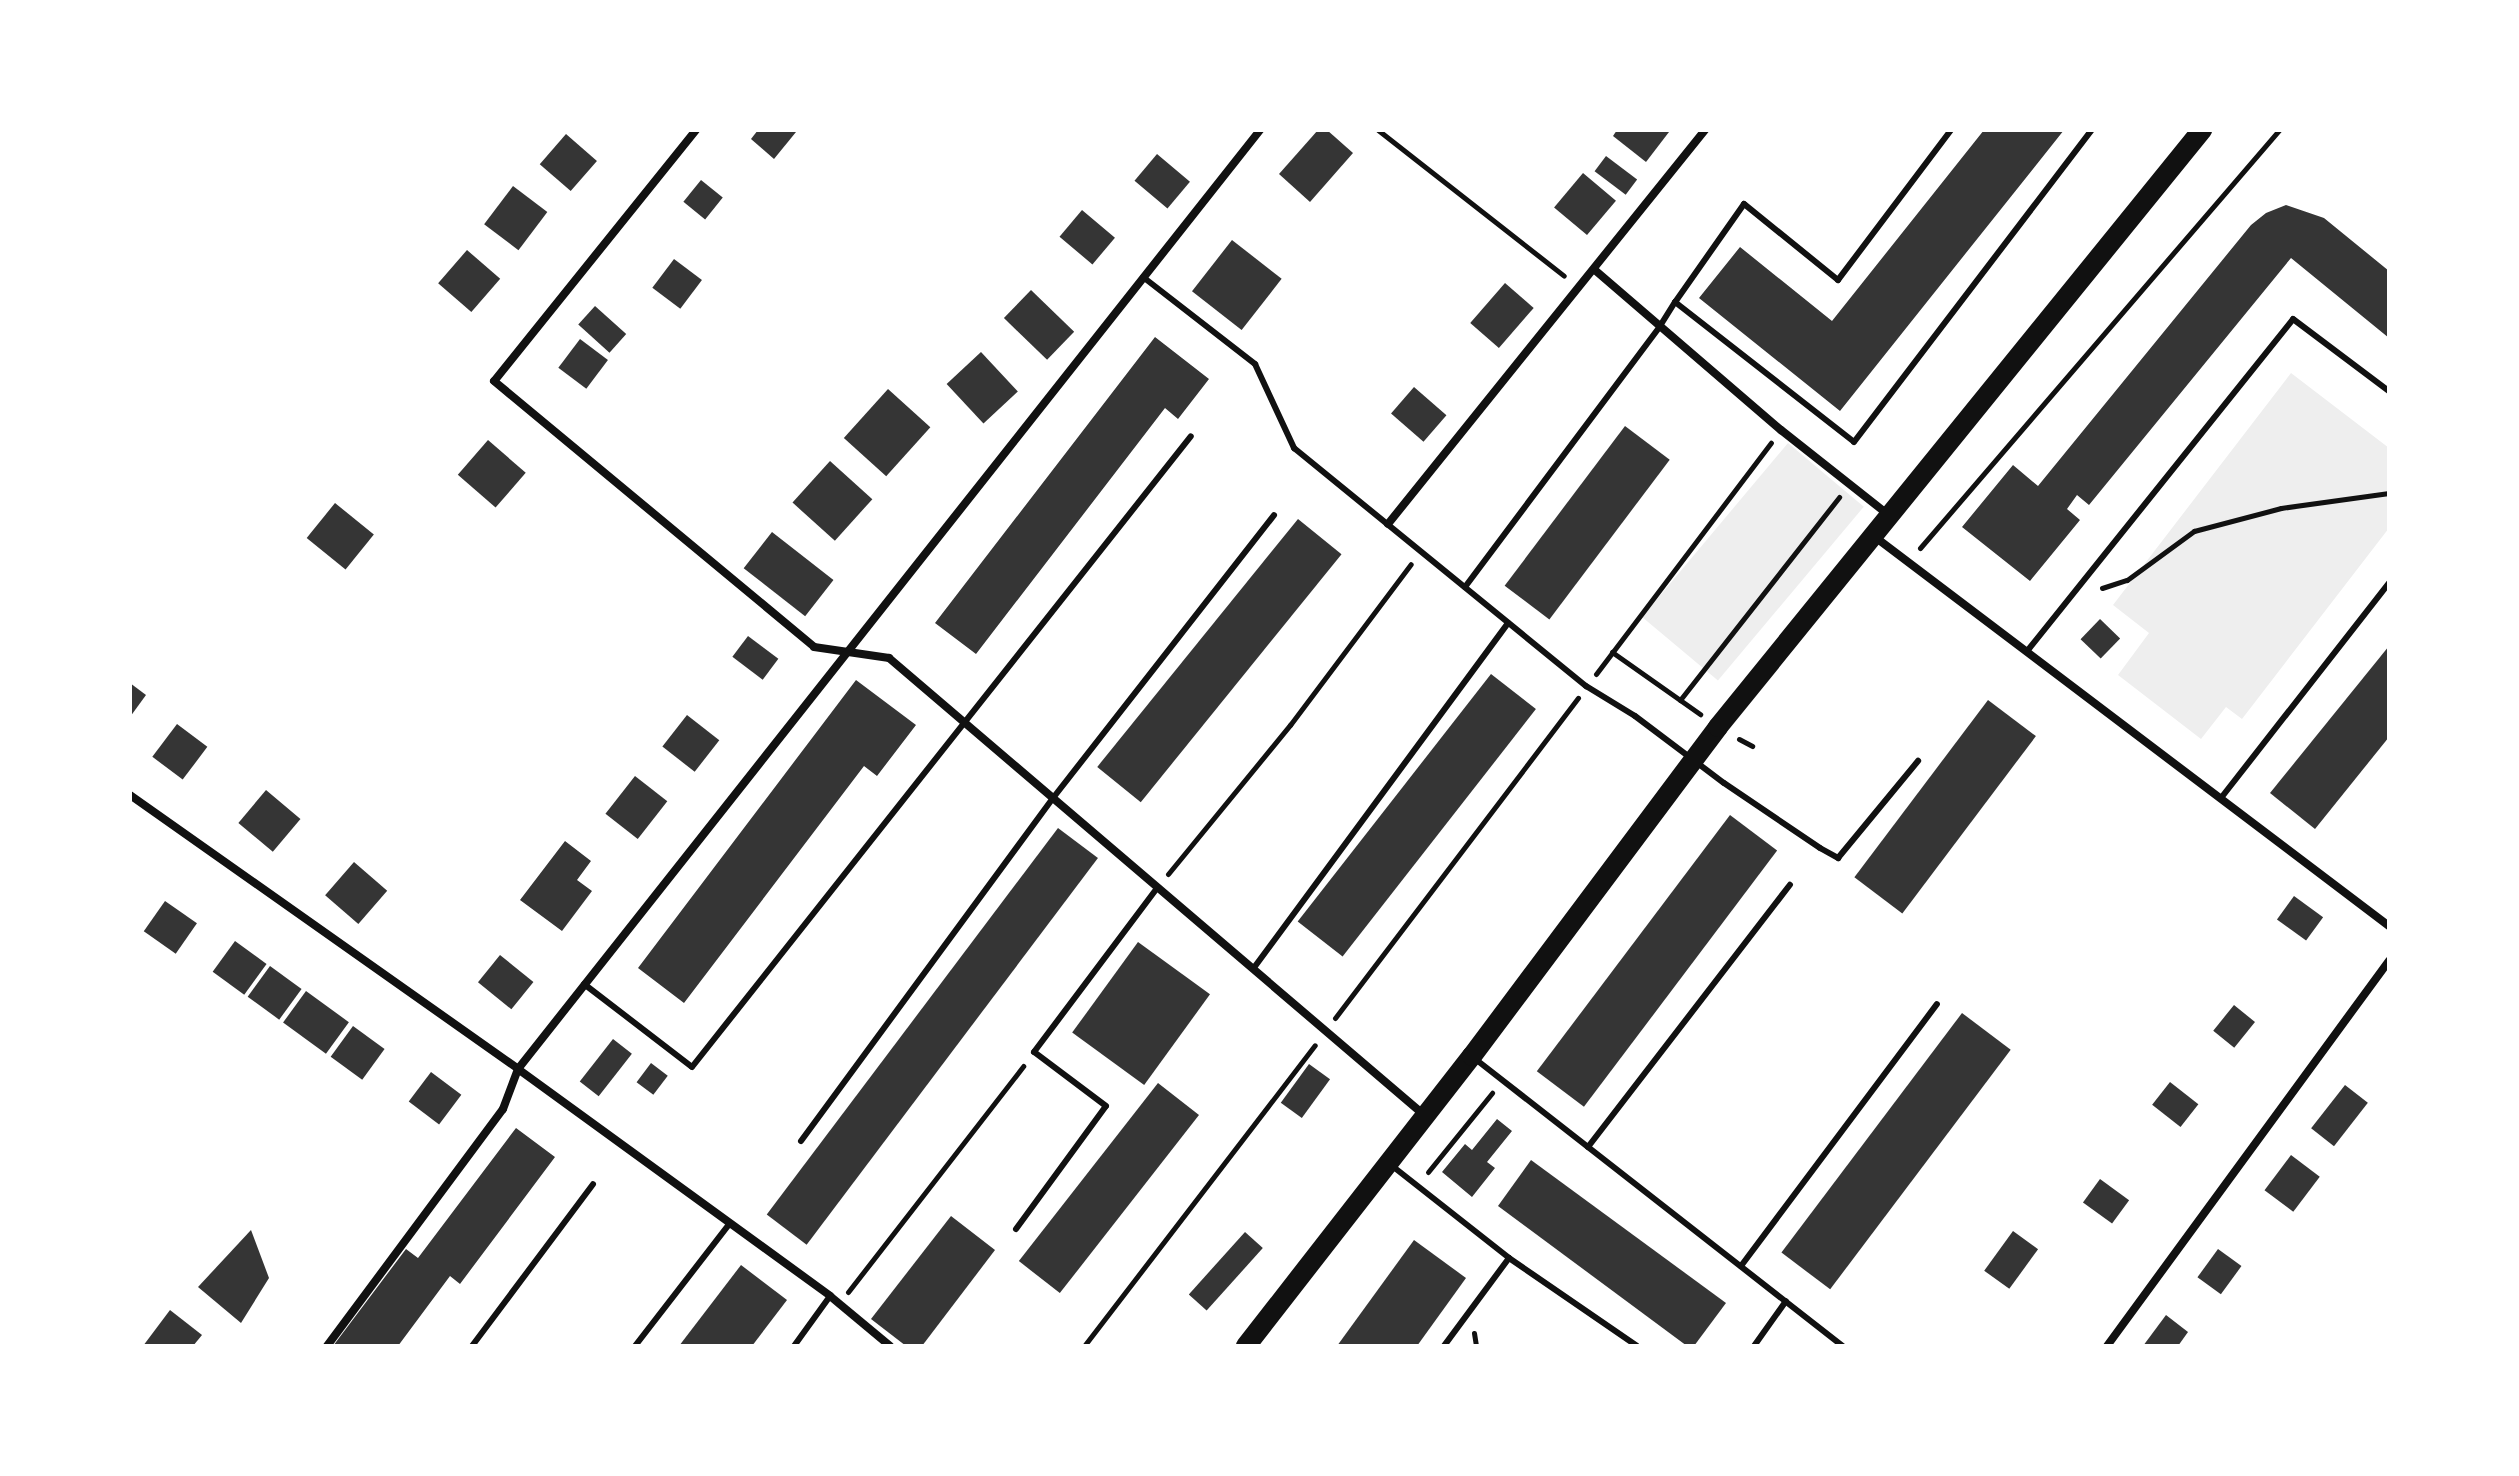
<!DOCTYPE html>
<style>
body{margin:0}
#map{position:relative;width:2519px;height:1476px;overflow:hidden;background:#fff;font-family:"PT Sans Narrow",sans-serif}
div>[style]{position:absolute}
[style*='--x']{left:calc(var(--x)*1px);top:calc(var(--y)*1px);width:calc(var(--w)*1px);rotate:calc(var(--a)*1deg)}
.green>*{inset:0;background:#eee;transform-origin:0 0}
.building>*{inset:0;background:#353535;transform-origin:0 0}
.path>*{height:5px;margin:-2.5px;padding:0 2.5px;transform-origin:2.5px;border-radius:2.5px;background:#111}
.service>*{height:6px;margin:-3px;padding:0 3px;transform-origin:3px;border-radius:3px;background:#111}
.minor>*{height:8px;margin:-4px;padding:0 4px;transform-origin:4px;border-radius:4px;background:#111}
.primary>*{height:20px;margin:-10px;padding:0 10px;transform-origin:10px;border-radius:10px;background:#111}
span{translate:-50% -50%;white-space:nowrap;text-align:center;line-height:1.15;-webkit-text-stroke:8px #fff;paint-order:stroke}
.frame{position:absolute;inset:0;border:132px solid #fff;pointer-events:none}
</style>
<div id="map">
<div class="green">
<i style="clip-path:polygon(2291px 373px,2389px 448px,2389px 528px,2242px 719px,2226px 707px,2201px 739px,2118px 675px,2149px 633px,2113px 605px)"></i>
<i style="left:1788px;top:443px;width:99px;height:227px;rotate:40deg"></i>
</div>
<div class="building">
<i style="clip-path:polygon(758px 130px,794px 130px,796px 132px,774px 159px,751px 139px)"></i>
<i style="clip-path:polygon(1318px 130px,1327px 130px,1353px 153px,1310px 202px,1279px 174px)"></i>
<i style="clip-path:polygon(1617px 130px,1666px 130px,1669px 132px,1646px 162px,1613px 136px)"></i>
<i style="clip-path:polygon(1984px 130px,2064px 130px,1840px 411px,1699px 298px,1740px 247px,1832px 321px)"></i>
<i style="left:566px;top:134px;width:41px;height:40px;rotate:41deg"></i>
<i style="left:1157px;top:154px;width:43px;height:35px;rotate:40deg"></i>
<i style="left:1606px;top:156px;width:39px;height:19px;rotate:37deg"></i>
<i style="left:1583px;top:173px;width:43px;height:45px;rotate:40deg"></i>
<i style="left:701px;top:180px;width:28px;height:28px;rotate:39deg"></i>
<i style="left:513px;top:186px;width:43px;height:48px;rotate:37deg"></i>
<i style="clip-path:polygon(2286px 205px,2324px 218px,2389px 271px,2389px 338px,2291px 258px,2089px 505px,2077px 495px,2067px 509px,2080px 520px,2030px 581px,1962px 527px,2013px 465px,2038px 486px,2251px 225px,2266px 213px)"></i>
<i style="left:1082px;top:210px;width:43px;height:35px;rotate:40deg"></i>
<i style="left:1232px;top:240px;width:63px;height:65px;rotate:38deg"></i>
<i style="left:467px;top:250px;width:44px;height:44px;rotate:41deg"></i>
<i style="left:674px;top:259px;width:35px;height:36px;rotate:37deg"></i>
<i style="left:1505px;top:283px;width:38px;height:53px;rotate:41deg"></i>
<i style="left:1031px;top:290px;width:60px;height:39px;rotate:44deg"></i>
<i style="left:595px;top:306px;width:42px;height:25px;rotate:42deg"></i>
<i style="clip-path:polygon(1155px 337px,1209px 379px,1178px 419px,1165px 408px,976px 654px,935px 623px)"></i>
<i style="left:580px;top:339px;width:35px;height:36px;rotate:37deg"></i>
<i style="left:981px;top:352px;width:54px;height:47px;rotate:47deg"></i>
<i style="left:1414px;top:387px;width:43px;height:35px;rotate:41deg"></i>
<i style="left:888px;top:389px;width:57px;height:66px;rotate:42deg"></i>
<i style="left:1625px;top:426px;width:56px;height:200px;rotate:37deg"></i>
<i style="left:488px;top:440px;width:50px;height:46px;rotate:41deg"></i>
<i style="left:830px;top:461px;width:57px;height:56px;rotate:42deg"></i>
<i style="left:335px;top:503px;width:50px;height:45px;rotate:39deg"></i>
<i style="left:1298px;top:519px;width:56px;height:319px;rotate:39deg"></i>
<i style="left:772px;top:532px;width:78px;height:46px;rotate:38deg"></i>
<i style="left:2100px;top:619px;width:28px;height:28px;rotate:44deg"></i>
<i style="left:748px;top:636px;width:38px;height:26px;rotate:37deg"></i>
<i style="clip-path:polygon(2389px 646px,2389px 737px,2315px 829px,2270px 793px)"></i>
<i style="left:1491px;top:674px;width:57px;height:314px;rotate:38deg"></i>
<i style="clip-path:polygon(856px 680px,916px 725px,877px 776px,864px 766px,684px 1003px,638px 968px)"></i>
<i style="clip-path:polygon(130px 683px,146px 695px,130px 717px)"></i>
<i style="left:1988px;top:700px;width:60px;height:222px;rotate:37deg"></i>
<i style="left:687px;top:715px;width:41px;height:40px;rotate:38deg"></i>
<i style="left:177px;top:724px;width:38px;height:41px;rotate:37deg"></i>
<i style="left:635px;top:776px;width:41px;height:48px;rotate:38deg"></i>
<i style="left:266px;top:790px;width:45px;height:43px;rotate:40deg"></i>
<i style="left:1730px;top:815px;width:59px;height:321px;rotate:37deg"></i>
<i style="left:1058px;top:828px;width:50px;height:484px;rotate:37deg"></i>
<i style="clip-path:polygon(565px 841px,591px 861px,577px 880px,592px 891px,562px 931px,520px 900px)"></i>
<i style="left:354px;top:862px;width:44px;height:44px;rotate:41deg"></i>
<i style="left:2294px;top:896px;width:36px;height:29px;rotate:36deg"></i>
<i style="left:165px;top:901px;width:39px;height:37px;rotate:35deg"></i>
<i style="left:235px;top:941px;width:39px;height:38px;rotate:36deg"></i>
<i style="left:1138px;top:942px;width:89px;height:112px;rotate:36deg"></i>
<i style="left:500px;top:955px;width:43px;height:35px;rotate:39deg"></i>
<i style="left:270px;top:966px;width:39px;height:38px;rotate:36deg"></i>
<i style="left:306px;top:991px;width:53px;height:39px;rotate:36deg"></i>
<i style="left:2234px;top:1005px;width:27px;height:33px;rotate:39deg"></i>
<i style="left:1962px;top:1013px;width:61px;height:300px;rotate:37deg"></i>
<i style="left:353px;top:1026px;width:39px;height:38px;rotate:36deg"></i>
<i style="left:613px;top:1039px;width:24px;height:54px;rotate:38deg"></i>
<i style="left:651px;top:1063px;width:21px;height:24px;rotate:37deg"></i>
<i style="left:1309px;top:1064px;width:26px;height:48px;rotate:36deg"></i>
<i style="left:431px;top:1072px;width:38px;height:37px;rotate:37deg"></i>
<i style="left:2170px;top:1082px;width:36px;height:29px;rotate:38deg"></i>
<i style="left:1158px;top:1083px;width:52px;height:226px;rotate:38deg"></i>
<i style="left:2345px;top:1085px;width:29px;height:55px;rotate:38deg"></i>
<i style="clip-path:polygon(1497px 1119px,1512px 1131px,1487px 1162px,1495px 1168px,1472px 1197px,1442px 1172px,1465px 1144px,1472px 1150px)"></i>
<i style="clip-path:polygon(516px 1128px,555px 1157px,460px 1284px,450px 1276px,398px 1346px,333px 1346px,406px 1249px,418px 1258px)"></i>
<i style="left:2291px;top:1155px;width:36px;height:44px;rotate:37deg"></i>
<i style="clip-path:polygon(1531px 1160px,1726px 1303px,1694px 1346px,1687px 1346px,1498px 1206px)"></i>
<i style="left:2100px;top:1179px;width:36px;height:29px;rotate:36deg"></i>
<i style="clip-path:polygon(951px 1216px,995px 1250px,922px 1346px,906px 1346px,871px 1319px)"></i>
<i style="clip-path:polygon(251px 1230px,269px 1278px,241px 1323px,198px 1287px)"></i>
<i style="left:2013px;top:1231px;width:31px;height:49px;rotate:36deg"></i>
<i style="left:1245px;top:1232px;width:24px;height:84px;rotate:42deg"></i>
<i style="clip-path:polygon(1414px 1240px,1466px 1278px,1417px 1346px,1337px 1346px)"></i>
<i style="left:2218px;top:1249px;width:29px;height:35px;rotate:36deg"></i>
<i style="clip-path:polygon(741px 1265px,787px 1300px,752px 1346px,679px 1346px)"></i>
<i style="clip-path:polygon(170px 1310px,202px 1335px,193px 1346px,143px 1346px)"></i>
<i style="clip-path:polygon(2166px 1315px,2188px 1332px,2178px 1346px,2143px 1346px)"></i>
</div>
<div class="path">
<i style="--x:1378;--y:130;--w:236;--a:38.1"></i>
<i style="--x:1920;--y:548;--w:551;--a:-49.34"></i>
<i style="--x:2102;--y:588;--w:26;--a:-18"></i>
<i style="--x:2127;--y:580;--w:83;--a:-36.2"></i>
<i style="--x:2194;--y:531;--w:90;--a:-14.8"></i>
<i style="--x:2281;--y:508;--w:109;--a:-7.9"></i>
<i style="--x:1612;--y:652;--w:108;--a:35.2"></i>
<i style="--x:1596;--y:674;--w:290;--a:-52.9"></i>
<i style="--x:1680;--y:700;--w:258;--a:-51.9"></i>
<i style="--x:1739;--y:739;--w:15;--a:28"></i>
<i style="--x:1168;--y:874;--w:193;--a:-50.7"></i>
<i style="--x:1290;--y:725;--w:201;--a:-53.1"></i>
<i style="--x:1335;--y:1018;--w:402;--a:-52.8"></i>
<i style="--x:1428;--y:1172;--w:102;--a:-51"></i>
<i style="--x:848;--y:1292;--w:286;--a:-52.2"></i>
<i style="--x:1474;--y:1333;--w:13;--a:81"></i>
<i style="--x:1084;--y:1346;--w:379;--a:-52.5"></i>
</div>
<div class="service">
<i style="--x:1951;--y:130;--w:188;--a:127"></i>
<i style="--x:1838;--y:280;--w:121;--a:-141"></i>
<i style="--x:1744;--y:204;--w:120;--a:125.1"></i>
<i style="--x:1675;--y:302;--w:227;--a:38"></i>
<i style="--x:1854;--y:442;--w:392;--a:-52.7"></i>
<i style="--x:1143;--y:277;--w:142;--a:37.8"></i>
<i style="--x:1255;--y:364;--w:93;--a:65.1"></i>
<i style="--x:1294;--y:448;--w:377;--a:39.2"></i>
<i style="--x:1586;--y:686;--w:57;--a:31.5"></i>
<i style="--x:1635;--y:716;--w:111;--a:37"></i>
<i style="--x:1724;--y:783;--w:116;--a:34.1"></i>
<i style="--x:1820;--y:848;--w:21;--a:29"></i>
<i style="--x:1838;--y:858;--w:126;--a:-50.5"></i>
<i style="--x:1465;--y:587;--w:326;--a:-53.2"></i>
<i style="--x:1660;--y:326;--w:28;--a:-58"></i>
<i style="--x:2028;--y:650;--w:424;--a:-51.3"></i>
<i style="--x:2293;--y:319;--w:120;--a:36.9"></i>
<i style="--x:2221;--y:798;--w:273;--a:-52"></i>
<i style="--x:1253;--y:969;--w:430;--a:-53.6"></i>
<i style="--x:584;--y:984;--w:136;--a:37.5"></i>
<i style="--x:692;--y:1067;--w:804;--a:-51.66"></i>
<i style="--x:1474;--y:1058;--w:468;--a:38"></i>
<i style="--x:801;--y:1141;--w:426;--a:-53.7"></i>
<i style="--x:1053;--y:798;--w:359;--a:-52"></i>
<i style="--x:1588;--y:1147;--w:331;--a:-52.4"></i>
<i style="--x:1391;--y:1165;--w:150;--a:38.2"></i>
<i style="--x:1509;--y:1258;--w:109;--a:126.5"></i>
<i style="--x:1016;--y:1229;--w:152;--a:-53.8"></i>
<i style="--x:1106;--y:1106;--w:90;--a:-143.1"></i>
<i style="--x:1034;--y:1052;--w:206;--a:-53.1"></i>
<i style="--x:1509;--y:1258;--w:155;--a:34.5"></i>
<i style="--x:1741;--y:1266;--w:327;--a:-53.2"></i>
<i style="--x:472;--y:1346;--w:202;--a:-53.2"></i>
<i style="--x:635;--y:1346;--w:155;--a:-52.3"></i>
<i style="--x:794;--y:1346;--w:62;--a:-54.2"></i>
<i style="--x:1754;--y:1346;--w:55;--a:-54.6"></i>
</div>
<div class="minor">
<i style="--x:696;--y:130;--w:322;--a:128.8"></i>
<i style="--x:494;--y:381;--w:416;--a:39.7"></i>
<i style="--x:814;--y:647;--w:76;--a:8.3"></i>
<i style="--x:889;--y:658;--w:702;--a:40.5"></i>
<i style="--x:1596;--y:271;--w:244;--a:40.7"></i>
<i style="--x:1781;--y:430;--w:139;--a:38.3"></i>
<i style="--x:1388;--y:524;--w:506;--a:-51.18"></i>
<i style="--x:1875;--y:537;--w:645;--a:37.12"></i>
<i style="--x:130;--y:795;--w:475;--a:35.2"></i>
<i style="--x:518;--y:1069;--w:386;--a:36"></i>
<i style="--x:830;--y:1296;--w:78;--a:39.8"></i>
<i style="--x:327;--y:1346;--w:295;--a:-53.4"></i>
<i style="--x:503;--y:1109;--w:43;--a:-69.4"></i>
<i style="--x:518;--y:1069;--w:1197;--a:-51.68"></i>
<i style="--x:2107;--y:1346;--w:478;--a:-53.8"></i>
</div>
<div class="primary">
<i style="--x:1246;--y:1346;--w:368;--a:-52.1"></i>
<i style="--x:1472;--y:1056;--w:411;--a:-53.2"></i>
<i style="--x:1718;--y:727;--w:769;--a:-50.97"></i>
</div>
<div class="frame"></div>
</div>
